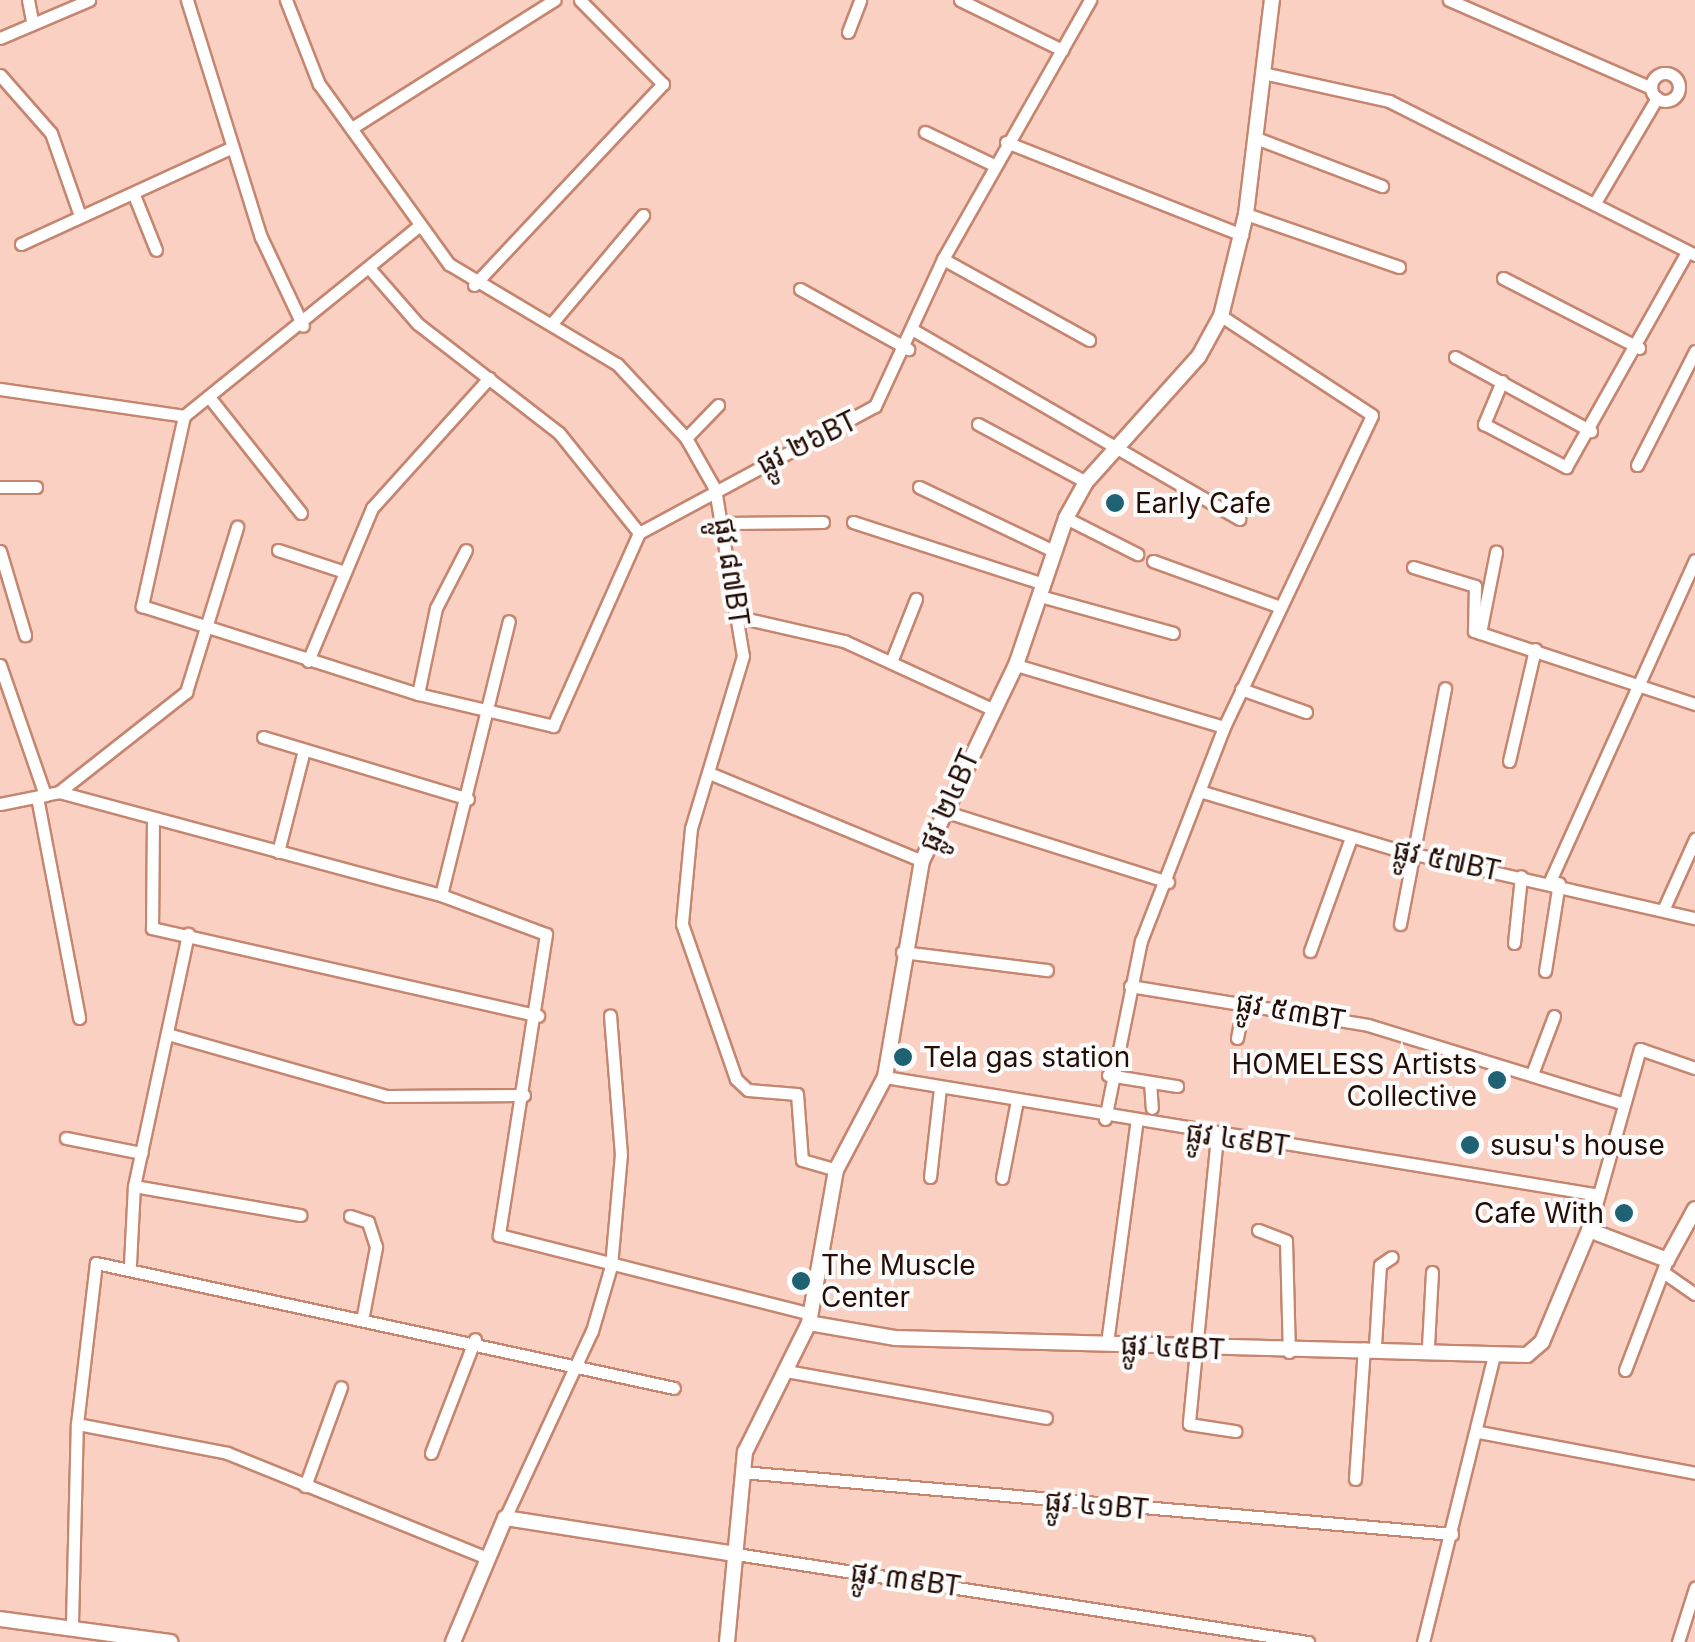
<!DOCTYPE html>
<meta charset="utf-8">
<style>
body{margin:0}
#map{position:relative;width:1695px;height:1642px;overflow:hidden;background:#f9d0c2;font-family:Inter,"Noto Sans Khmer",sans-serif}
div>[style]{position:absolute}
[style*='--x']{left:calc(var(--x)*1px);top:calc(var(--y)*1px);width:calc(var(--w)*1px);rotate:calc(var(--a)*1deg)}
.roads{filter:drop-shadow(2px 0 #c58670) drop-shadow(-2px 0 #c58670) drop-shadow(0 2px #c58670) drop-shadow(0 -2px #c58670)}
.minor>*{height:11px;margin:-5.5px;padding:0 5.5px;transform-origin:5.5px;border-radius:5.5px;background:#fff}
.minor>.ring{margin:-5.5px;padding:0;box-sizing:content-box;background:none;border:11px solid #fff;border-radius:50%}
.tertiary>*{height:14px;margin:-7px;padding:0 7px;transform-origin:7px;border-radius:7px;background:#fff}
.dots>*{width:28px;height:28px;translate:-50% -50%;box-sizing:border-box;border:5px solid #fcfcfc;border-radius:50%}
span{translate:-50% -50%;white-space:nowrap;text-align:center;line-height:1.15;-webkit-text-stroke:8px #fcfcfc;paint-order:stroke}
.street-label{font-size:28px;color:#250e06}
.poi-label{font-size:28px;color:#250e06}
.left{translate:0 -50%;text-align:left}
.right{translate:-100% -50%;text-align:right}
</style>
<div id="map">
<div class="roads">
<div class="minor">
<i style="--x:28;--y:0;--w:21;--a:79"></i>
<i style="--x:187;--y:0;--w:248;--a:72.7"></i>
<i style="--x:261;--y:237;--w:98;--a:64.7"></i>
<i style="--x:286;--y:0;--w:90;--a:68.6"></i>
<i style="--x:319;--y:84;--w:222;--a:54.2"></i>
<i style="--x:449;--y:264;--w:196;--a:30.8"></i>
<i style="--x:617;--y:364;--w:101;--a:47"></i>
<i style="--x:686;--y:438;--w:59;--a:60.4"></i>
<i style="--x:715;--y:489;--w:169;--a:80.5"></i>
<i style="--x:743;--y:656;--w:180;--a:106.8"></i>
<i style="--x:691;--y:828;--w:96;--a:95.4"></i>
<i style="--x:682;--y:924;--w:164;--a:70.8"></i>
<i style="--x:736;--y:1079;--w:16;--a:43"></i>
<i style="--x:748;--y:1090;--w:49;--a:4.7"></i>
<i style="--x:797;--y:1094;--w:66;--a:85.7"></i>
<i style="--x:802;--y:1160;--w:35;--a:16"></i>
<i style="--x:960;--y:0;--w:114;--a:26.1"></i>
<i style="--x:1449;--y:0;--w:220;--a:23.5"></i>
<i style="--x:848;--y:32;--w:34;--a:-69"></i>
<i style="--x:0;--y:38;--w:97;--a:-23.1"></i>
<i style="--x:1263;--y:73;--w:129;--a:12.5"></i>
<i style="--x:1389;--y:101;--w:343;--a:26.7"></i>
<i class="ring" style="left:1651px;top:73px;width:17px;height:17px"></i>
<i style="--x:0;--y:75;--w:77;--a:48.7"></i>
<i style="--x:51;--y:133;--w:85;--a:70.7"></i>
<i style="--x:355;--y:126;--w:236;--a:-32.3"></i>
<i style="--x:925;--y:132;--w:76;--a:25.6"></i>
<i style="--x:1256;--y:138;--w:135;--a:20.9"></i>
<i style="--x:1006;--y:142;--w:254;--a:21.5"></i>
<i style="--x:134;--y:195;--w:59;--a:68.2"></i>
<i style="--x:1596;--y:201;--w:120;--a:-59.4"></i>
<i style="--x:1246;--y:214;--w:162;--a:19.1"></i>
<i style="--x:21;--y:244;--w:231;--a:-24.6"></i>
<i style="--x:943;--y:259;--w:167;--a:29"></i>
<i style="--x:370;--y:269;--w:73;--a:48.9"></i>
<i style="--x:418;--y:324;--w:178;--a:37.7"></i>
<i style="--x:559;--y:433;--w:128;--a:51.3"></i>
<i style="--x:1503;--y:278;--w:153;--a:27.2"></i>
<i style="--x:474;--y:285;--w:276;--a:-46.8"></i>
<i style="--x:663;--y:84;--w:118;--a:-134.7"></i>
<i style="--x:800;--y:289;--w:124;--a:29.1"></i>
<i style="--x:553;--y:322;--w:140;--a:-49.9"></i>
<i style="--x:915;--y:331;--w:375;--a:30.1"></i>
<i style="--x:1455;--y:357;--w:155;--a:28.6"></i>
<i style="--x:1502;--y:381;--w:47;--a:112.7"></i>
<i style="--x:1484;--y:424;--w:93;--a:27.7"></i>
<i style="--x:1566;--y:467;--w:247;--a:-60.6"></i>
<i style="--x:0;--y:389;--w:186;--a:8.3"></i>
<i style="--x:184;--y:416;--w:300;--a:-39"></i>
<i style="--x:209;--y:397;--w:148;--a:51.6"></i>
<i style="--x:184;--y:416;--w:195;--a:102.5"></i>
<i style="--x:142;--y:606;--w:290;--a:17.7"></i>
<i style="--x:418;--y:694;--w:139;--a:13.3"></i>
<i style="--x:553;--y:726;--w:211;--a:-66"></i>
<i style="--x:639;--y:533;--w:268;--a:-28.3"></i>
<i style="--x:875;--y:406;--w:162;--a:-65.2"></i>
<i style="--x:943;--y:259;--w:298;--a:-60.4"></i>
<i style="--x:978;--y:424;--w:123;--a:28.2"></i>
<i style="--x:686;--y:438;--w:46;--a:-45.9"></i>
<i style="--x:1637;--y:465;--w:128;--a:-63"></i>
<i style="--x:0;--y:487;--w:36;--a:0"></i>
<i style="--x:919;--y:487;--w:149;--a:25.4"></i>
<i style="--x:1066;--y:518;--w:80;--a:26.9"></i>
<i style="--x:853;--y:522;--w:201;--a:18"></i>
<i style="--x:726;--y:523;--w:97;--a:-0.6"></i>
<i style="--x:278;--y:550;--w:67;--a:18.2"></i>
<i style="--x:0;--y:551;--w:88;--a:73.4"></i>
<i style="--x:1153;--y:561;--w:135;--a:19.9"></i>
<i style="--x:1413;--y:567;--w:65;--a:17"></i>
<i style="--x:1475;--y:586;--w:45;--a:91.3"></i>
<i style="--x:1474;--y:631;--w:233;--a:18.3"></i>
<i style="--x:1040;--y:596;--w:138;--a:15.5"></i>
<i style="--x:739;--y:617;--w:108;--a:12.9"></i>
<i style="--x:844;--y:641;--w:161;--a:24.7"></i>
<i style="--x:1480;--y:633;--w:83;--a:-78.8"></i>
<i style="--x:308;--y:661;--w:166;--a:-67.3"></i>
<i style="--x:372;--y:508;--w:175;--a:-48"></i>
<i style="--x:891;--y:662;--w:68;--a:-68.4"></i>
<i style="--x:0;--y:665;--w:138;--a:70.9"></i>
<i style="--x:1016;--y:665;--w:217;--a:16.6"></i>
<i style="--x:1241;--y:689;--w:69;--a:19.5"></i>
<i style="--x:418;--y:694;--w:88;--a:-78.2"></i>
<i style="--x:436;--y:608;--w:65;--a:-62.7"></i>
<i style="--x:263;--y:737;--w:214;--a:16.8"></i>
<i style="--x:1509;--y:761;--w:115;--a:-76.9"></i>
<i style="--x:709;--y:773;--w:230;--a:22.4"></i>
<i style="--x:59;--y:792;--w:396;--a:15.1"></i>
<i style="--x:441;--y:895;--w:112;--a:20.4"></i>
<i style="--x:546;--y:934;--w:305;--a:98.9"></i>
<i style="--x:499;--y:1235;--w:322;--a:14.2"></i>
<i style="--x:1203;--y:792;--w:202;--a:16.6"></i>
<i style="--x:1397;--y:850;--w:306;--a:12.9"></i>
<i style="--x:37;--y:797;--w:225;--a:79.2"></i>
<i style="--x:0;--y:804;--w:60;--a:-11.5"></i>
<i style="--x:59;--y:792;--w:162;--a:-38.2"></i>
<i style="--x:186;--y:692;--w:173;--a:-72.8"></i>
<i style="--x:943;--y:811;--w:236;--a:17.5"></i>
<i style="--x:153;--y:818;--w:110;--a:90.5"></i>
<i style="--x:152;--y:928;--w:396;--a:12.8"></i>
<i style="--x:278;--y:852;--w:105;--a:-75.7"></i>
<i style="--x:1550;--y:881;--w:352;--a:-65.7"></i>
<i style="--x:441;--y:895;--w:282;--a:-76.1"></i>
<i style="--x:1664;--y:908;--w:76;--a:-65.8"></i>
<i style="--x:1400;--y:924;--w:240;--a:-79.2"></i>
<i style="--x:1514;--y:943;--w:67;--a:-84"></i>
<i style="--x:1310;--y:951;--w:120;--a:-70.1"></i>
<i style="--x:902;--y:952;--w:146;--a:7.1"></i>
<i style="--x:1545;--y:971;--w:89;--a:-81"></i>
<i style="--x:1130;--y:986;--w:241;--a:9.3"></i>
<i style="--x:1368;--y:1025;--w:265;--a:17.1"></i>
<i style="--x:171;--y:1035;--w:224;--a:15.8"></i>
<i style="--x:387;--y:1096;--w:137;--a:-0.4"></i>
<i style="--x:1237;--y:1038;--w:36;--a:-79"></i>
<i style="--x:1532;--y:1074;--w:62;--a:-69.2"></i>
<i style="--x:1108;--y:1075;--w:70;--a:9.1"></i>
<i style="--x:885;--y:1077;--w:718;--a:9.38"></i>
<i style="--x:1150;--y:1082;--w:26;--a:86"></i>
<i style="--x:1105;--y:1119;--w:182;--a:-78.6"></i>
<i style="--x:1141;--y:941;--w:230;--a:-68.8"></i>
<i style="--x:1224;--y:727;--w:345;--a:-64.6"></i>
<i style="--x:1372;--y:415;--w:181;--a:-146.7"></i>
<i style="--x:1217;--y:1136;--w:289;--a:95.6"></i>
<i style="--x:1189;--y:1424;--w:47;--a:8.7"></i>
<i style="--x:66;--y:1138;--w:77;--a:11.2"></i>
<i style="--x:930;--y:1177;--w:90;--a:-83.6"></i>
<i style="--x:1002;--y:1178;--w:74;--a:-79.1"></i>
<i style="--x:134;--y:1186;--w:169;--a:9.9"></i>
<i style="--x:350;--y:1216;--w:19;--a:18"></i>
<i style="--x:368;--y:1222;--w:26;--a:72"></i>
<i style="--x:376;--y:1247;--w:69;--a:100.8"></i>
<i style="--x:1258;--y:1230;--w:30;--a:21"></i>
<i style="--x:1286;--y:1241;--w:111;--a:88.5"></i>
<i style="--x:1589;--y:1230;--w:188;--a:-74.3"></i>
<i style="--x:1640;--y:1049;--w:58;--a:19.1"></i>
<i style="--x:130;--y:1264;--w:78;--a:-87.1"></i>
<i style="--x:134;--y:1186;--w:258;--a:-77.9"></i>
<i style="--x:1666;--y:1274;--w:35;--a:35"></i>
<i style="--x:1107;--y:1343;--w:220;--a:-82.4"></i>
<i style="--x:1375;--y:1346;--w:81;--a:-86.5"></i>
<i style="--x:1380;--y:1265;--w:14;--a:-34"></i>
<i style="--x:1428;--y:1346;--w:74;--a:-86.9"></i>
<i style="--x:1625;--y:1370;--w:118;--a:-69.1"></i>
<i style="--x:786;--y:1371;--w:264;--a:10.2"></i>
<i style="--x:77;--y:1424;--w:153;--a:10.9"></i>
<i style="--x:227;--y:1453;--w:280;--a:22"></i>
<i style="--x:1479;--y:1432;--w:220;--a:10.7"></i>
<i style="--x:431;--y:1453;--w:122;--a:-68.9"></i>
<i style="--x:742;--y:1472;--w:713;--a:4.99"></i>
<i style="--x:1355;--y:1479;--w:131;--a:-86.1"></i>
<i style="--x:305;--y:1486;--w:105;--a:-70"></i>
<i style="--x:505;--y:1518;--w:206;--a:-65.1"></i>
<i style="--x:592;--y:1331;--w:68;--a:-73.7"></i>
<i style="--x:611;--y:1266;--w:111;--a:-84.9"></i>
<i style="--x:621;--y:1155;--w:140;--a:-94.5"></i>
<i style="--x:736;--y:1554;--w:579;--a:8.75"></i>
<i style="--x:72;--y:1623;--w:199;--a:-88.6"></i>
<i style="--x:77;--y:1424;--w:162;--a:-83.3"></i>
<i style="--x:96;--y:1263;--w:591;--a:12.2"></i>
<i style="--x:1423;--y:1642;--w:296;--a:-76.1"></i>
<i style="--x:1678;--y:1642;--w:57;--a:-72.5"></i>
</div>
<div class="tertiary">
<i style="--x:809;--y:1323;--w:87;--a:9.9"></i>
<i style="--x:895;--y:1338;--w:632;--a:1.54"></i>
<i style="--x:1527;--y:1355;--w:20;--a:-41"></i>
<i style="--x:1542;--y:1342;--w:121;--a:-67.2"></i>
<i style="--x:1589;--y:1230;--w:84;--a:21"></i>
<i style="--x:1667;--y:1260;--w:58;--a:-61.2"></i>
<i style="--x:0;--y:1619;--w:172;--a:7.7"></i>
<i style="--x:453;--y:1642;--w:134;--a:-67.2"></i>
<i style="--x:505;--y:1518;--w:234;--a:8.9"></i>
<i style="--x:727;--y:1642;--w:191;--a:-84.6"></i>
<i style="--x:745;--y:1452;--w:144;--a:-63.6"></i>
<i style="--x:809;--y:1323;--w:155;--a:-80"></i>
<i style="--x:836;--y:1170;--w:105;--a:-62.2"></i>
<i style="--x:885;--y:1077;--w:219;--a:-80.3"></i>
<i style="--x:922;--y:861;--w:217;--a:-64.4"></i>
<i style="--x:1016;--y:665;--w:155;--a:-71.2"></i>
<i style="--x:1066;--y:518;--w:41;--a:-60.9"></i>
<i style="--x:1086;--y:482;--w:169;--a:-48.1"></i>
<i style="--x:1199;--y:356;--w:46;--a:-61.2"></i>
<i style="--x:1221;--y:316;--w:105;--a:-76.2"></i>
<i style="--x:1246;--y:214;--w:216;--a:-83.1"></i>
</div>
</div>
<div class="dots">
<i style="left:1115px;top:503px;background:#1e6274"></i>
<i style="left:903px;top:1057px;background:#1e6274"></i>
<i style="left:1497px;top:1080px;background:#1e6274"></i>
<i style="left:1470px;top:1145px;background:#1e6274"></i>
<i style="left:1624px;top:1213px;background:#1e6274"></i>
<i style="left:801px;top:1281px;background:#1e6274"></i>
</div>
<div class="street-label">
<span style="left:807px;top:442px;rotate:-26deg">ផ្លូវ ២៦BT</span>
<span style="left:732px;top:572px;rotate:82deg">ផ្លូវ ៨៧BT</span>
<span style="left:949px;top:800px;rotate:-66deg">ផ្លូវ ២៤BT</span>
<span style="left:1447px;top:860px;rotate:12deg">ផ្លូវ ៥៧BT</span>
<span style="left:1291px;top:1011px;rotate:10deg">ផ្លូវ ៥៣BT</span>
<span style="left:1238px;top:1139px;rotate:8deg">ផ្លូវ ៤៩BT</span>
<span style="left:1173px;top:1347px;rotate:3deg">ផ្លូវ ៤៥BT</span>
<span style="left:1097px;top:1505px;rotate:5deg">ផ្លូវ ៤១BT</span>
<span style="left:906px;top:1579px;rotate:8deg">ផ្លូវ ៣៩BT</span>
</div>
<div class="poi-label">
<span class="left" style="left:1135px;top:503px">Early Cafe</span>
<span class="left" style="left:923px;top:1057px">Tela gas station</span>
<span class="right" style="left:1477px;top:1080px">HOMELESS Artists<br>Collective</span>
<span class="left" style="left:1490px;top:1145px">susu's house</span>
<span class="right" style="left:1604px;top:1213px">Cafe With</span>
<span class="left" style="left:821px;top:1281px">The Muscle<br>Center</span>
</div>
</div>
